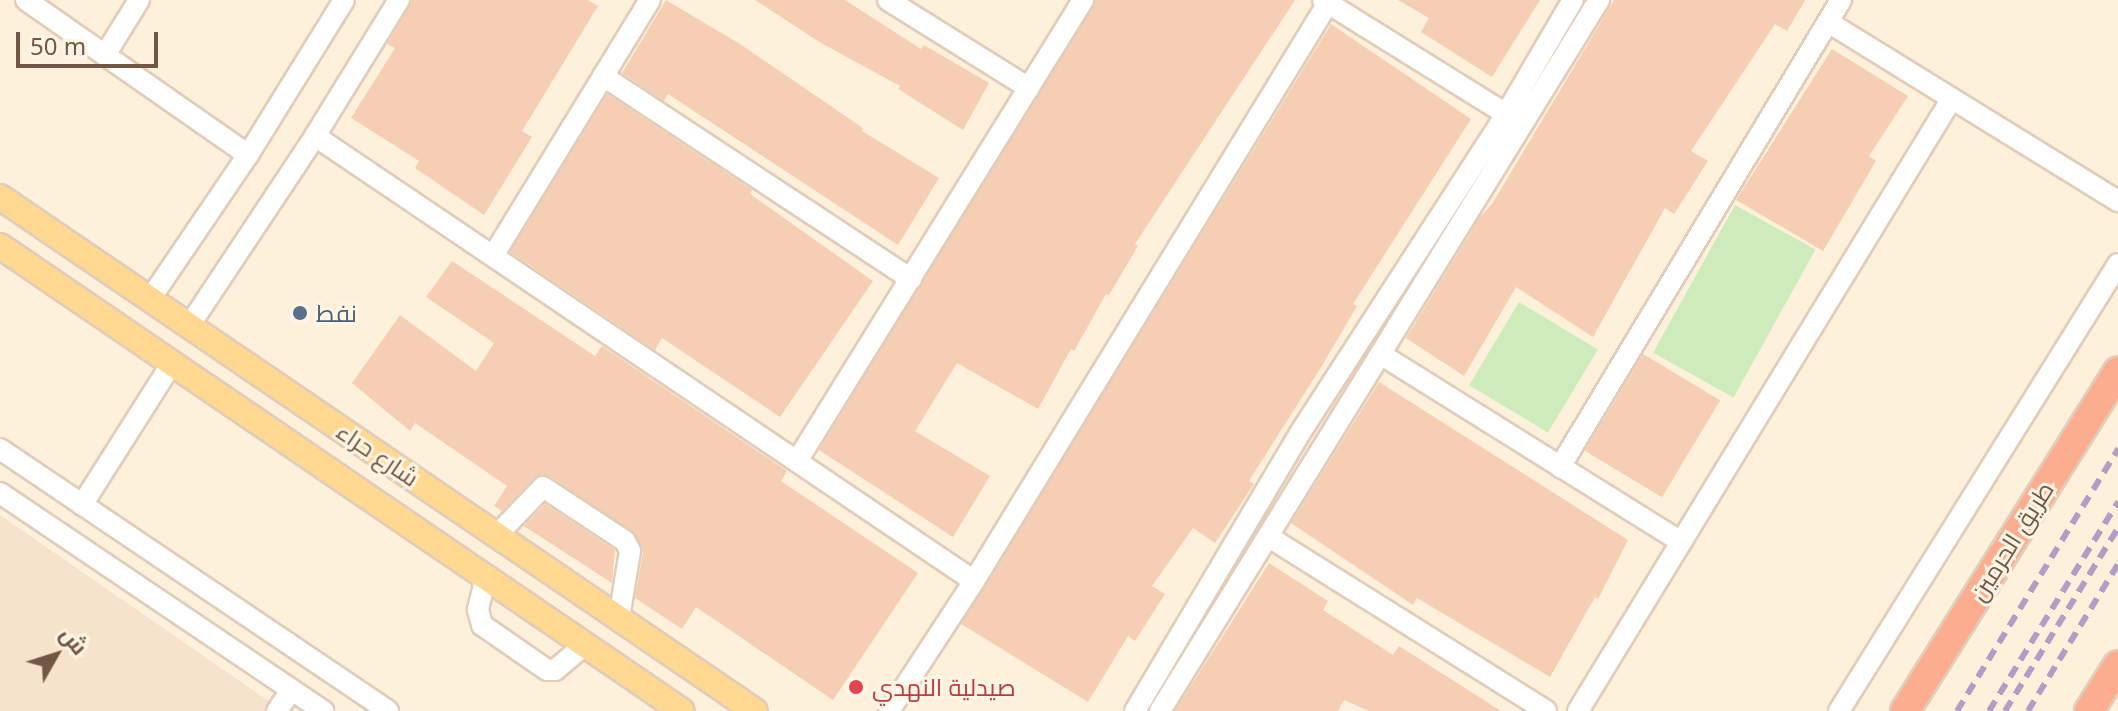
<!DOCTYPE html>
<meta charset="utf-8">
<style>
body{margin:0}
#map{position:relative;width:2118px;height:711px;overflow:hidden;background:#fef1dc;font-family:"Noto Sans",Cairo,sans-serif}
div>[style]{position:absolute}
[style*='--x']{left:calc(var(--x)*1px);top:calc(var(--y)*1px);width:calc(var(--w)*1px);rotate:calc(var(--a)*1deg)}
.residential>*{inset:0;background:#f5e3cb}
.green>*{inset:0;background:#ceebbb;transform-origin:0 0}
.building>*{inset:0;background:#f5ceb3;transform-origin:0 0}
.roads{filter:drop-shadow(2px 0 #e1cdb9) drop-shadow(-2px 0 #e1cdb9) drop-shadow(0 2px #e1cdb9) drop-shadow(0 -2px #e1cdb9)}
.minor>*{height:20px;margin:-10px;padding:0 10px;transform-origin:10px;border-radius:10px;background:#fff}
.major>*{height:24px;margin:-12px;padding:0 12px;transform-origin:12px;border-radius:12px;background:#ffd892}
.highway>*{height:28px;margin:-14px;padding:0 14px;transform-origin:14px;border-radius:14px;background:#fdad8f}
.rail>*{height:6px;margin-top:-3px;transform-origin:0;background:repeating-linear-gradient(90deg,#b39cc6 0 12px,transparent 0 20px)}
.dots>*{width:22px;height:22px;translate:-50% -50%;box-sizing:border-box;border:4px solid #fff5e4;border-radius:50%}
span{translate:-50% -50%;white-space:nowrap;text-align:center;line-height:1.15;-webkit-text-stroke:6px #fff5e4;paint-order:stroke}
.service-label{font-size:24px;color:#4e5e75}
.left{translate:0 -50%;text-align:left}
.street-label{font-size:24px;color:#745644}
.health-label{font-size:24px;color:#be3a42}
.north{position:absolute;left:16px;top:615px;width:80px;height:80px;-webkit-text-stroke:6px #fff5e4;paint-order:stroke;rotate:51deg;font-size:22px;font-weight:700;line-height:32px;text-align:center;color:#745644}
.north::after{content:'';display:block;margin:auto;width:28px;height:36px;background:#745644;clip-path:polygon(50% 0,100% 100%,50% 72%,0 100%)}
.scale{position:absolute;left:16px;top:32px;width:142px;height:36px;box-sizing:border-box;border:4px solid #745644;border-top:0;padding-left:10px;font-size:24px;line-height:28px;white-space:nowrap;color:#745644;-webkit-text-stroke:6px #fff5e4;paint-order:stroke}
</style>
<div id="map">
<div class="residential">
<i style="clip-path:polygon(0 515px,283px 711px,0 711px)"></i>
</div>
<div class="green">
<i style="left:1735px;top:205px;width:92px;height:169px;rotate:29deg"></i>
<i style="left:1519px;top:302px;width:92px;height:97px;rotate:31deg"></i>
</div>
<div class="building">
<i style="clip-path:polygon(412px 0,588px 0,598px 6px,522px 131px,532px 137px,484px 215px,415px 168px,419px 161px,351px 118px,395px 48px,387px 44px)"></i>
<i style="clip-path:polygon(666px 0,740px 44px,863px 128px,862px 131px,939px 178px,898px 245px,668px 94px,664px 101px,622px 73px)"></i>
<i style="clip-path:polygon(755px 0,845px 0,921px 49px,924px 45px,989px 83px,963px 130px,898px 89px,900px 86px,821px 43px)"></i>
<i style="clip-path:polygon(1096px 0,1295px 0,1135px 244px,1138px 246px,1109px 295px,1106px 294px,1074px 351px,1071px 349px,1038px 409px,957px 363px,915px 431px,990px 476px,953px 537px,819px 450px)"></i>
<i style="clip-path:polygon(1398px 0,1540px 0,1492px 77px,1421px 32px,1429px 18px)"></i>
<i style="clip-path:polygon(1614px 0,1805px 0,1787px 31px,1775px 24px,1691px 151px,1708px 161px,1674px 214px,1665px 208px,1593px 337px,1516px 287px,1464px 376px,1406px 338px,1480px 217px,1492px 204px)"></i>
<i style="clip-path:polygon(1331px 24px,1471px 119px,1353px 304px,1357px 306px,1323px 364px,1249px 481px,1254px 484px,1215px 543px,1193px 528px,1152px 586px,1165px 594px,1135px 641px,1128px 636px,1088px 702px,961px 624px)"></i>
<i style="clip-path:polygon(1832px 49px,1908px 96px,1869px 156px,1876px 161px,1823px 251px,1736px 200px)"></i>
<i style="clip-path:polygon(607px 94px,752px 190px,750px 194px,873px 281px,780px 417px,662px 338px,655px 350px,510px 252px)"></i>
<i style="clip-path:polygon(452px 261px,595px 356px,602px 346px,787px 471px,781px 481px,918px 573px,833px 700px,696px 607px,682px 629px,635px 598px,643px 552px,636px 535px,550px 476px,534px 478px,502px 511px,494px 506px,507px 486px,415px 423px,410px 431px,352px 383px,400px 315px,476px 371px,494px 343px,426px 297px)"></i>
<i style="left:1643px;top:354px;width:90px;height:113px;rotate:31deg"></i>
<i style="clip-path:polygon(1379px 382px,1628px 540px,1598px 599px,1595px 597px,1550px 677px,1417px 598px,1413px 605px,1291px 523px)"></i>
<i style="clip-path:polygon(545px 504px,615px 550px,612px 583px,524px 526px)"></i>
<i style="clip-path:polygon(1269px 563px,1328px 601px,1323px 610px,1393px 655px,1399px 646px,1501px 711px,1369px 711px,1344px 700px,1338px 711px,1175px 711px)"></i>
</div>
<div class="roads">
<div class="minor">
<i style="--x:26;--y:0;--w:271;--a:34.9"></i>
<i style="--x:888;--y:0;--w:166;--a:32"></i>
<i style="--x:1323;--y:0;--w:216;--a:31.9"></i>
<i style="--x:1828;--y:22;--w:341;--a:31.7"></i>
<i style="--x:105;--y:55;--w:65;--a:-58.3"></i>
<i style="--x:603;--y:76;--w:369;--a:33.4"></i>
<i style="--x:315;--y:136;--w:795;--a:34.03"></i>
<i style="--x:493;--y:256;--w:300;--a:-58.5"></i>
<i style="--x:150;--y:299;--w:174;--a:-55.8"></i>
<i style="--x:248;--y:155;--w:182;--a:-58.2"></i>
<i style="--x:189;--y:326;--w:228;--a:-56.4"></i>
<i style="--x:315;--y:136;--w:160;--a:-58.3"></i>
<i style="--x:1382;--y:355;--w:353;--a:32"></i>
<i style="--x:0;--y:449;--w:468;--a:34"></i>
<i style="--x:797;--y:461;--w:543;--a:-58.18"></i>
<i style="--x:1560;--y:467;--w:545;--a:-58.96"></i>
<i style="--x:0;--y:493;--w:390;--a:34"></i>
<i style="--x:82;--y:505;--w:168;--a:-57.6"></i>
<i style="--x:497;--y:535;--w:66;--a:-46.2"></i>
<i style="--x:543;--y:487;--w:98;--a:33.4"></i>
<i style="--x:625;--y:541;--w:11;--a:63"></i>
<i style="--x:630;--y:551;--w:68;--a:99.3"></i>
<i style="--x:1269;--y:537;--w:327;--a:32.1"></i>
<i style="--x:486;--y:577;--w:34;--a:104"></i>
<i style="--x:478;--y:610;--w:16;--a:75"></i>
<i style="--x:482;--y:625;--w:79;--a:34.7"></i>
<i style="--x:547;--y:670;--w:8;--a:0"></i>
<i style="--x:555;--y:670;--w:39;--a:-40"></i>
<i style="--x:277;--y:711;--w:25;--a:-56"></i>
<i style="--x:889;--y:711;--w:155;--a:-56.8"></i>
<i style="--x:974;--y:581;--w:678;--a:-58.51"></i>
<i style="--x:1135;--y:711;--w:323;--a:-59.3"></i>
<i style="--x:1300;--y:433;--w:380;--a:-57.1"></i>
<i style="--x:1506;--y:114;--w:132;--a:-59.6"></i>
<i style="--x:1160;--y:711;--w:836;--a:-58.31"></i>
<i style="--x:1578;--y:711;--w:716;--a:-58.6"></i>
<i style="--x:1839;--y:711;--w:527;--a:-58.03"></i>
</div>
<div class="major">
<i style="--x:0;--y:197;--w:913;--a:34.25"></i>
<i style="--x:0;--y:246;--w:825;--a:34.29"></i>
</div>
<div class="highway">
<i style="--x:1905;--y:711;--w:401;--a:-57.9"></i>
<i style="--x:2089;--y:711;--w:54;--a:-57.8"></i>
</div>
</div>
<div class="rail">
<i style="--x:1957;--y:711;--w:308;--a:-58.4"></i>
<i style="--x:1989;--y:711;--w:246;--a:-58.3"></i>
<i style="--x:2005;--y:711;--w:215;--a:-58.3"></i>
<i style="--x:2028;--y:711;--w:172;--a:-58.5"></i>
</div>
<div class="dots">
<i style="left:300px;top:313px;background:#5c6f8a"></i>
<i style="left:856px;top:687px;background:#e0444e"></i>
</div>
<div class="service-label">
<span class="left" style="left:316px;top:313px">نفط</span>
</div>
<div class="street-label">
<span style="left:378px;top:454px;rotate:34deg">شارع حراء</span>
<span style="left:2011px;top:541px;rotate:-58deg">طريق الحرمين</span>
</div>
<div class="health-label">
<span class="left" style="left:872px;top:687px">صيدلية النهدي</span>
</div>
<div class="north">ش</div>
<div class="scale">50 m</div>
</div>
